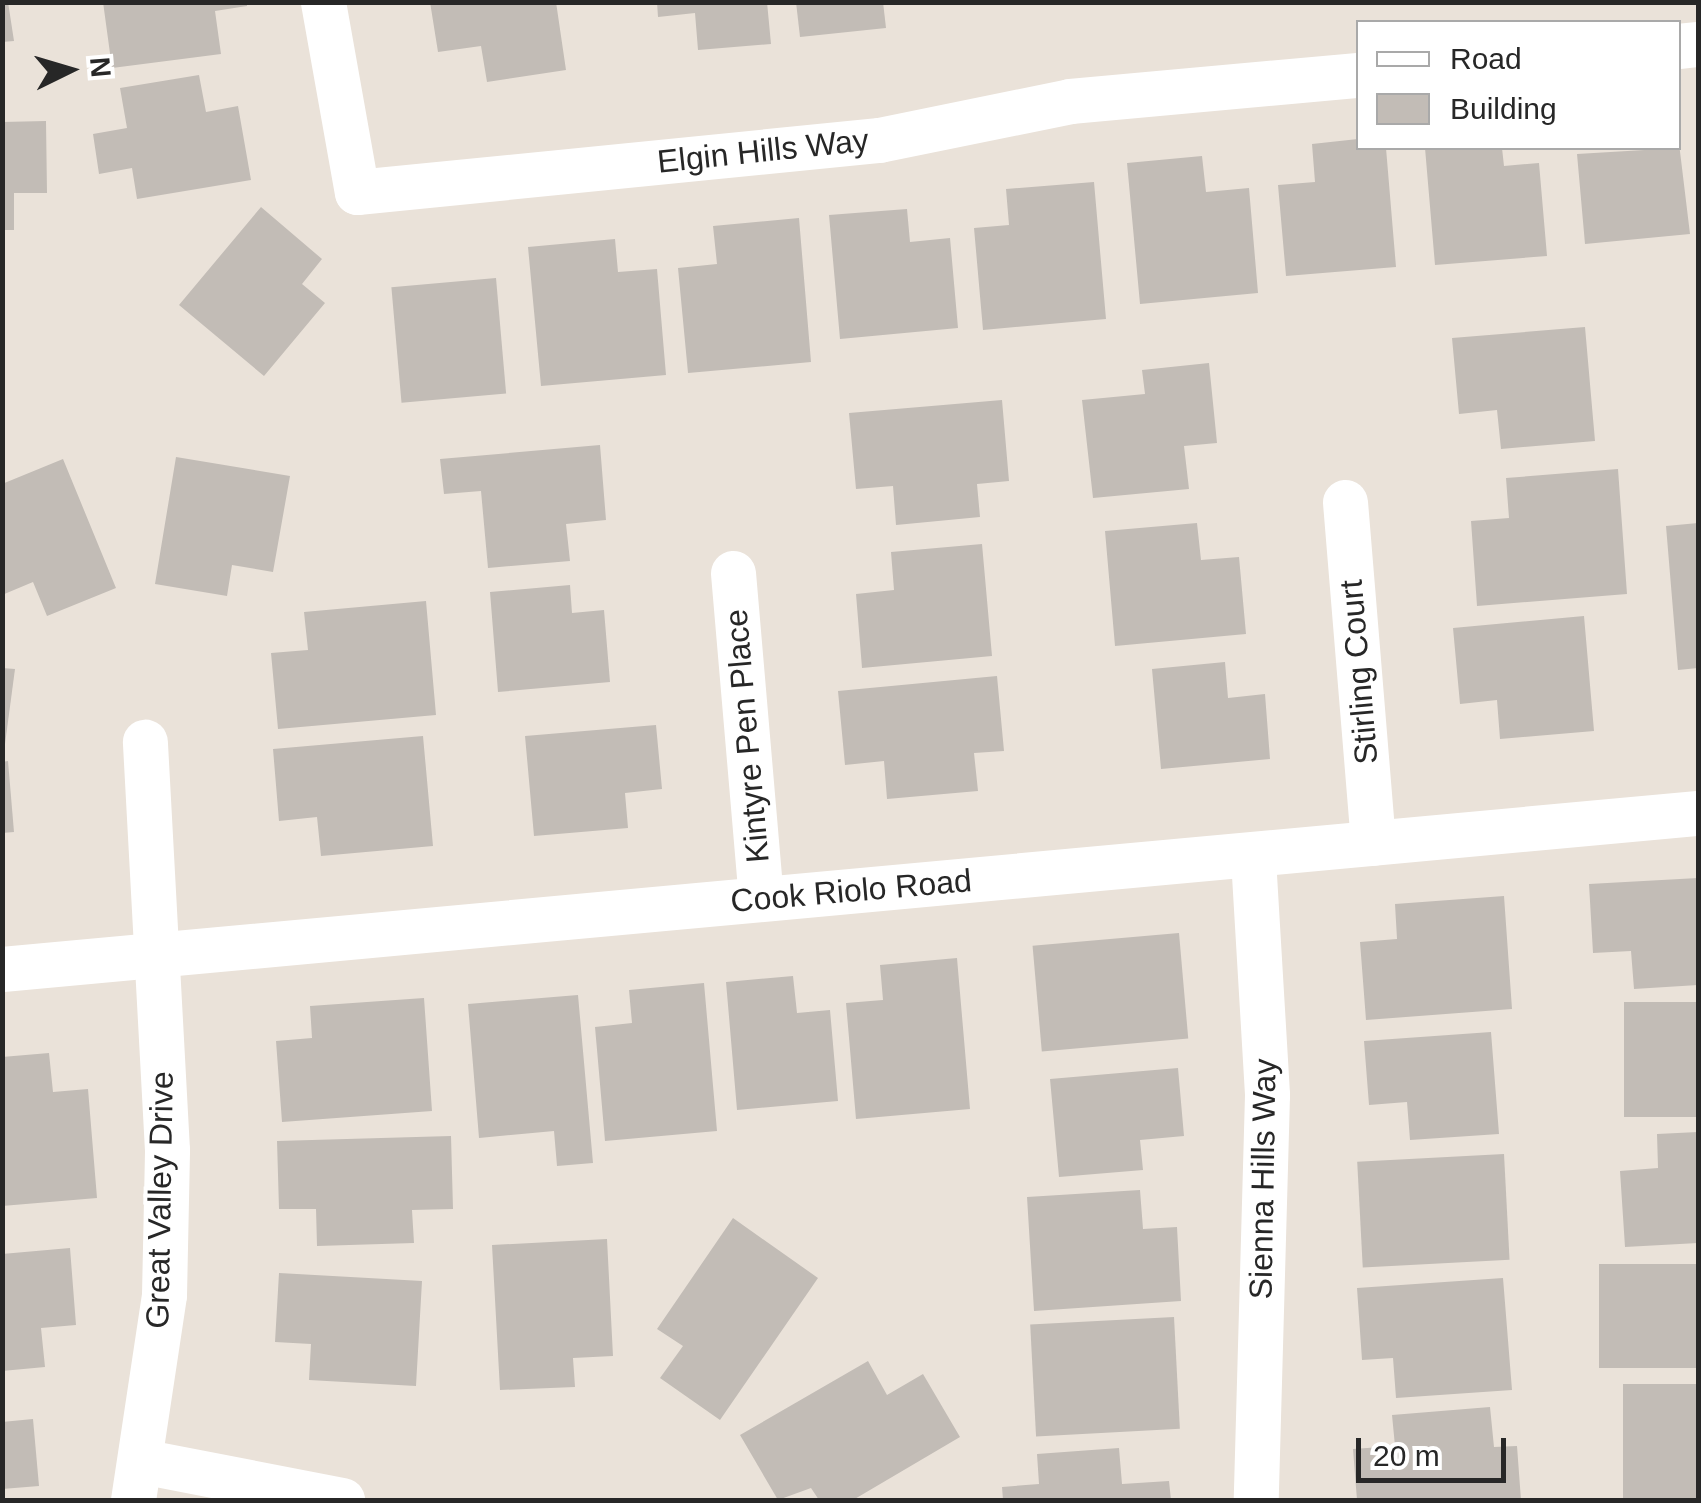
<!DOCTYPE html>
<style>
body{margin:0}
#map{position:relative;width:1701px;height:1503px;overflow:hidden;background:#eae2d9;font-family:Arial,sans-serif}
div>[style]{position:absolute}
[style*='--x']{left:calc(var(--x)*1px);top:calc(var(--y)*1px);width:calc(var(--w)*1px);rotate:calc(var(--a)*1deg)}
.building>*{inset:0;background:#c2bcb6;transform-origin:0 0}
.street>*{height:45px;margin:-22.5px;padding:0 22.5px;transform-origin:22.5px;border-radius:22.5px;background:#fff}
span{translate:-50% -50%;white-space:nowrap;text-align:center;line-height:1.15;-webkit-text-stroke:8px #fff;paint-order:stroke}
.street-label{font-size:32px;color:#272727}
.frame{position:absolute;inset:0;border:5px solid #272727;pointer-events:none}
.legend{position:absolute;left:1356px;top:20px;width:325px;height:130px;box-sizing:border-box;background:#fff;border:2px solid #a9a9a9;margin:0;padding:12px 18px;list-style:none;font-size:30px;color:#272727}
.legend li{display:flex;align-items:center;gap:20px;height:50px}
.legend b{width:50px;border:2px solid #a9a9a9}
.north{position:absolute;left:20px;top:20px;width:100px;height:100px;-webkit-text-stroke:8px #fff;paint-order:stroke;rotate:85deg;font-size:28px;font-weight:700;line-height:40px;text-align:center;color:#272727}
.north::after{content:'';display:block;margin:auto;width:35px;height:45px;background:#272727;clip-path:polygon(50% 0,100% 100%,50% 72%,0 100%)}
.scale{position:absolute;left:1356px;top:1438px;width:150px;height:45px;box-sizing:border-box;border:5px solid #272727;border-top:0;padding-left:12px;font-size:30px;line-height:35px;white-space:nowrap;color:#272727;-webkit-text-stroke:8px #fff;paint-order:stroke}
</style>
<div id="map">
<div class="building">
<i style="clip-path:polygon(2px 2px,8px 2px,14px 41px,2px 42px)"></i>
<i style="clip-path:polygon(103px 2px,247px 2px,247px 6px,215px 11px,221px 54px,112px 68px)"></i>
<i style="clip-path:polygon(430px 2px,556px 2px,566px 70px,487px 82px,481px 46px,438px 52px)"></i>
<i style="clip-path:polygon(657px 2px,767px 2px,771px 44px,698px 50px,695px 13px,658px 17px)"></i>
<i style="clip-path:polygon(796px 2px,883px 2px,886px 28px,800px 37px)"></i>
<i style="clip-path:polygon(199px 75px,206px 112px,238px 106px,251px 180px,137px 199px,132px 168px,99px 174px,93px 134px,127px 128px,120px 88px)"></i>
<i style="clip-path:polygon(46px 121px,47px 193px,14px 193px,14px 230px,2px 230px,2px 122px)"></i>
<i style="clip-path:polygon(1678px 135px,1690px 234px,1585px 244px,1577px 154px,1678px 148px)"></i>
<i style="clip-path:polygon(1358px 139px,1358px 148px,1386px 148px,1396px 267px,1286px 276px,1278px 185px,1315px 182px,1312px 144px)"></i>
<i style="clip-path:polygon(1425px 148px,1502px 148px,1504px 166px,1539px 163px,1547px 256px,1435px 265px)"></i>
<i style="clip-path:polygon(1202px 156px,1206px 192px,1249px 188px,1258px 293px,1140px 304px,1127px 163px)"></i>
<i style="clip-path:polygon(1094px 182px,1106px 319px,983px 330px,974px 228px,1009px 225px,1006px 189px)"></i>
<i style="clip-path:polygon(261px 207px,322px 259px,302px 284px,325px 303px,264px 376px,179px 305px)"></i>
<i style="clip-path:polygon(907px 209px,910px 242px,950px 238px,958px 328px,840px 339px,829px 215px)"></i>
<i style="clip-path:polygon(799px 218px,811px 362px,688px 373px,678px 268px,717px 264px,713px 226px)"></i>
<i style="clip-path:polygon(615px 239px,618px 272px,657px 269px,666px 375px,541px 386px,528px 247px)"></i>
<i style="left:496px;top:278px;width:116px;height:105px;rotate:85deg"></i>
<i style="clip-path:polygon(1585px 327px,1595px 441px,1501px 449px,1497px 410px,1459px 414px,1452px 338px)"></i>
<i style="clip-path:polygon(1209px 363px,1217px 443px,1184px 446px,1189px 489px,1093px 498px,1082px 400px,1145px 394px,1142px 370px)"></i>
<i style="clip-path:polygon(1002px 400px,1009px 481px,977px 484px,980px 517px,896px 525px,893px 486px,856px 489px,849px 413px)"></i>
<i style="clip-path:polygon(600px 445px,606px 520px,566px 524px,570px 561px,488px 568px,481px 491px,444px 494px,440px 459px)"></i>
<i style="clip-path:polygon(176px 457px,290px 476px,273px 572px,232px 565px,227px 596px,155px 584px)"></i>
<i style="clip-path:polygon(63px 459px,116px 588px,47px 616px,33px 582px,2px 595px,2px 484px)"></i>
<i style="clip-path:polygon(1618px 469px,1627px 594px,1477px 606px,1471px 521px,1509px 518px,1506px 478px)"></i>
<i style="clip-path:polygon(1197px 523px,1201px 560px,1239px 557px,1246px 634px,1115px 646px,1105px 531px)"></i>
<i style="clip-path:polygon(1698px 523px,1698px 668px,1678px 670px,1666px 526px)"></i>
<i style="clip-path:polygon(982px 544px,992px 656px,862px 668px,856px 594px,894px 590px,891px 552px)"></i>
<i style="clip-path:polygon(570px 585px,572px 613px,604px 610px,610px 682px,498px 692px,490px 592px)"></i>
<i style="clip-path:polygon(426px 601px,436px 715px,278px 729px,271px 653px,308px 650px,304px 612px)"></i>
<i style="clip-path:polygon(1584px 616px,1594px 731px,1500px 739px,1497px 700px,1460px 704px,1453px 628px)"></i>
<i style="clip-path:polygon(1225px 662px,1228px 698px,1265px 694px,1270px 759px,1161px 769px,1152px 669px)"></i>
<i style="clip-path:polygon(2px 668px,15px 669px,5px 744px,2px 744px)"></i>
<i style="clip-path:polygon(997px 676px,1004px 751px,974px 753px,978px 791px,887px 799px,884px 761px,845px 765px,838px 691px)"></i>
<i style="clip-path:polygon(656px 725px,662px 789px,625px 793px,628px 828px,534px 836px,525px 736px)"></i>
<i style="clip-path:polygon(423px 736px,433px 846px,321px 856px,317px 817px,279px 821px,273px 749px)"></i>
<i style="clip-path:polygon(8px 761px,14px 832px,2px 833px,2px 762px)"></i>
<i style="clip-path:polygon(1698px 878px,1698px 985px,1634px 989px,1631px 951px,1593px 953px,1589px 884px)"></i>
<i style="clip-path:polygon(1504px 896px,1512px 1009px,1366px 1020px,1360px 942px,1397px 939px,1395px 904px)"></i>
<i style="left:1179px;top:933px;width:106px;height:147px;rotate:85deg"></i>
<i style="clip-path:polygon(957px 958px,970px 1109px,856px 1119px,846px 1003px,883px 1000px,880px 965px)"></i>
<i style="clip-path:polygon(793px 976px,797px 1013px,830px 1010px,838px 1101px,737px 1110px,726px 982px)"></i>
<i style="clip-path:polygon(704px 983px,717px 1131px,605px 1141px,595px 1027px,632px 1023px,629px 990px)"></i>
<i style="clip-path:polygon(578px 995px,593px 1163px,557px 1166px,554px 1131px,479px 1138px,468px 1004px)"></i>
<i style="clip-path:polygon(424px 998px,432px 1111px,282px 1122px,276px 1041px,312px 1038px,310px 1006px)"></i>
<i style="left:1698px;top:1002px;width:115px;height:74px;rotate:90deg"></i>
<i style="clip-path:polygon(1491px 1032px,1499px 1134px,1410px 1140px,1407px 1102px,1369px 1105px,1364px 1041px)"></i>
<i style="clip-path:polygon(49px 1053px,53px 1092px,88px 1089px,97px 1198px,2px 1206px,2px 1057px)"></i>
<i style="clip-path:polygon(1178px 1068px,1184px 1136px,1140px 1140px,1143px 1170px,1059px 1177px,1050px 1079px)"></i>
<i style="clip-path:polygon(1698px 1132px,1698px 1243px,1625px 1247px,1620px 1171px,1658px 1168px,1657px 1134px)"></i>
<i style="clip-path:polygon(451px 1136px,453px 1209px,412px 1210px,414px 1243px,317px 1246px,316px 1209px,279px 1209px,277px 1141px)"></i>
<i style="left:1504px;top:1154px;width:106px;height:147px;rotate:87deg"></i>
<i style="clip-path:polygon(1140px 1190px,1143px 1229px,1177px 1227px,1181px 1301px,1034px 1311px,1027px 1197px)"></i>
<i style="clip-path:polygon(733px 1218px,818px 1278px,720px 1420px,660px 1378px,683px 1346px,657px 1329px)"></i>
<i style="clip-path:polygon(607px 1239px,613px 1356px,573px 1358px,575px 1387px,500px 1390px,492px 1245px)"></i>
<i style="clip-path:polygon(70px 1248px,76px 1325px,41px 1328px,45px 1367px,2px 1371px,2px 1254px)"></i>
<i style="left:1698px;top:1264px;width:104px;height:99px;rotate:90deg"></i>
<i style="clip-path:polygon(279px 1273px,422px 1281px,416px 1386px,309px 1380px,311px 1344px,275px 1342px)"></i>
<i style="clip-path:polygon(1503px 1278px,1512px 1390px,1396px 1398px,1393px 1358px,1362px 1360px,1357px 1288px)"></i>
<i style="left:1174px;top:1317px;width:112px;height:144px;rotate:87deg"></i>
<i style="clip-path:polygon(868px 1361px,887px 1395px,923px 1374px,960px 1437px,853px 1500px,819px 1500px,811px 1488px,778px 1500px,740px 1435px)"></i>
<i style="left:1698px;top:1384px;width:114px;height:75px;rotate:90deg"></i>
<i style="clip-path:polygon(1490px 1407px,1494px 1447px,1517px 1446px,1521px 1500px,1357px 1500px,1353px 1449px,1395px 1446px,1392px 1415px)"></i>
<i style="clip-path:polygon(33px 1419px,39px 1486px,2px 1489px,2px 1422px)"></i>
<i style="clip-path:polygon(1119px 1448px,1122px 1484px,1169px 1481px,1171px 1500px,1003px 1500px,1002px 1487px,1039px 1484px,1037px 1454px)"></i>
</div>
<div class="street">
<i style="--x:323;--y:2;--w:193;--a:79.9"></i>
<i style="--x:357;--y:192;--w:525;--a:-5.69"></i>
<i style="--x:879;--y:140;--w:195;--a:-11.5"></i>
<i style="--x:1070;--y:101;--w:289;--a:-5.2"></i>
<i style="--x:1678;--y:46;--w:20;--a:-6"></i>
<i style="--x:1345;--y:502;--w:342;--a:85.3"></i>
<i style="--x:733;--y:573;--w:326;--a:85.1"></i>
<i style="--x:1253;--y:858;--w:237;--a:86.6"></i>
<i style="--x:1267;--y:1095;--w:405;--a:91.6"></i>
<i style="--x:2;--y:969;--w:1703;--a:-5.26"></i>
<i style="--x:141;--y:1461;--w:205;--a:11"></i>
<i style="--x:133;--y:1500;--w:207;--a:-81.4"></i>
<i style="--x:164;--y:1295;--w:145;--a:-88.8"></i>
<i style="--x:167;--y:1150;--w:409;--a:-93.1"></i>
</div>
<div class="street-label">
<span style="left:763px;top:151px;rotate:-6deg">Elgin Hills Way</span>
<span style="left:1359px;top:672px;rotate:-95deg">Stirling Court</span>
<span style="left:747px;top:736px;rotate:-95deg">Kintyre Pen Place</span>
<span style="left:851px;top:891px;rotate:-5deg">Cook Riolo Road</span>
<span style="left:1263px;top:1179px;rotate:-89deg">Sienna Hills Way</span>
<span style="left:160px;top:1200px;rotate:-89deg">Great Valley Drive</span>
</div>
<div class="frame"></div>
<ul class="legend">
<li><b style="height:12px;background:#fff"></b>Road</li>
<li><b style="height:28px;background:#c2bcb6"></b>Building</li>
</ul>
<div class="north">N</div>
<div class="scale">20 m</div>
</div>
